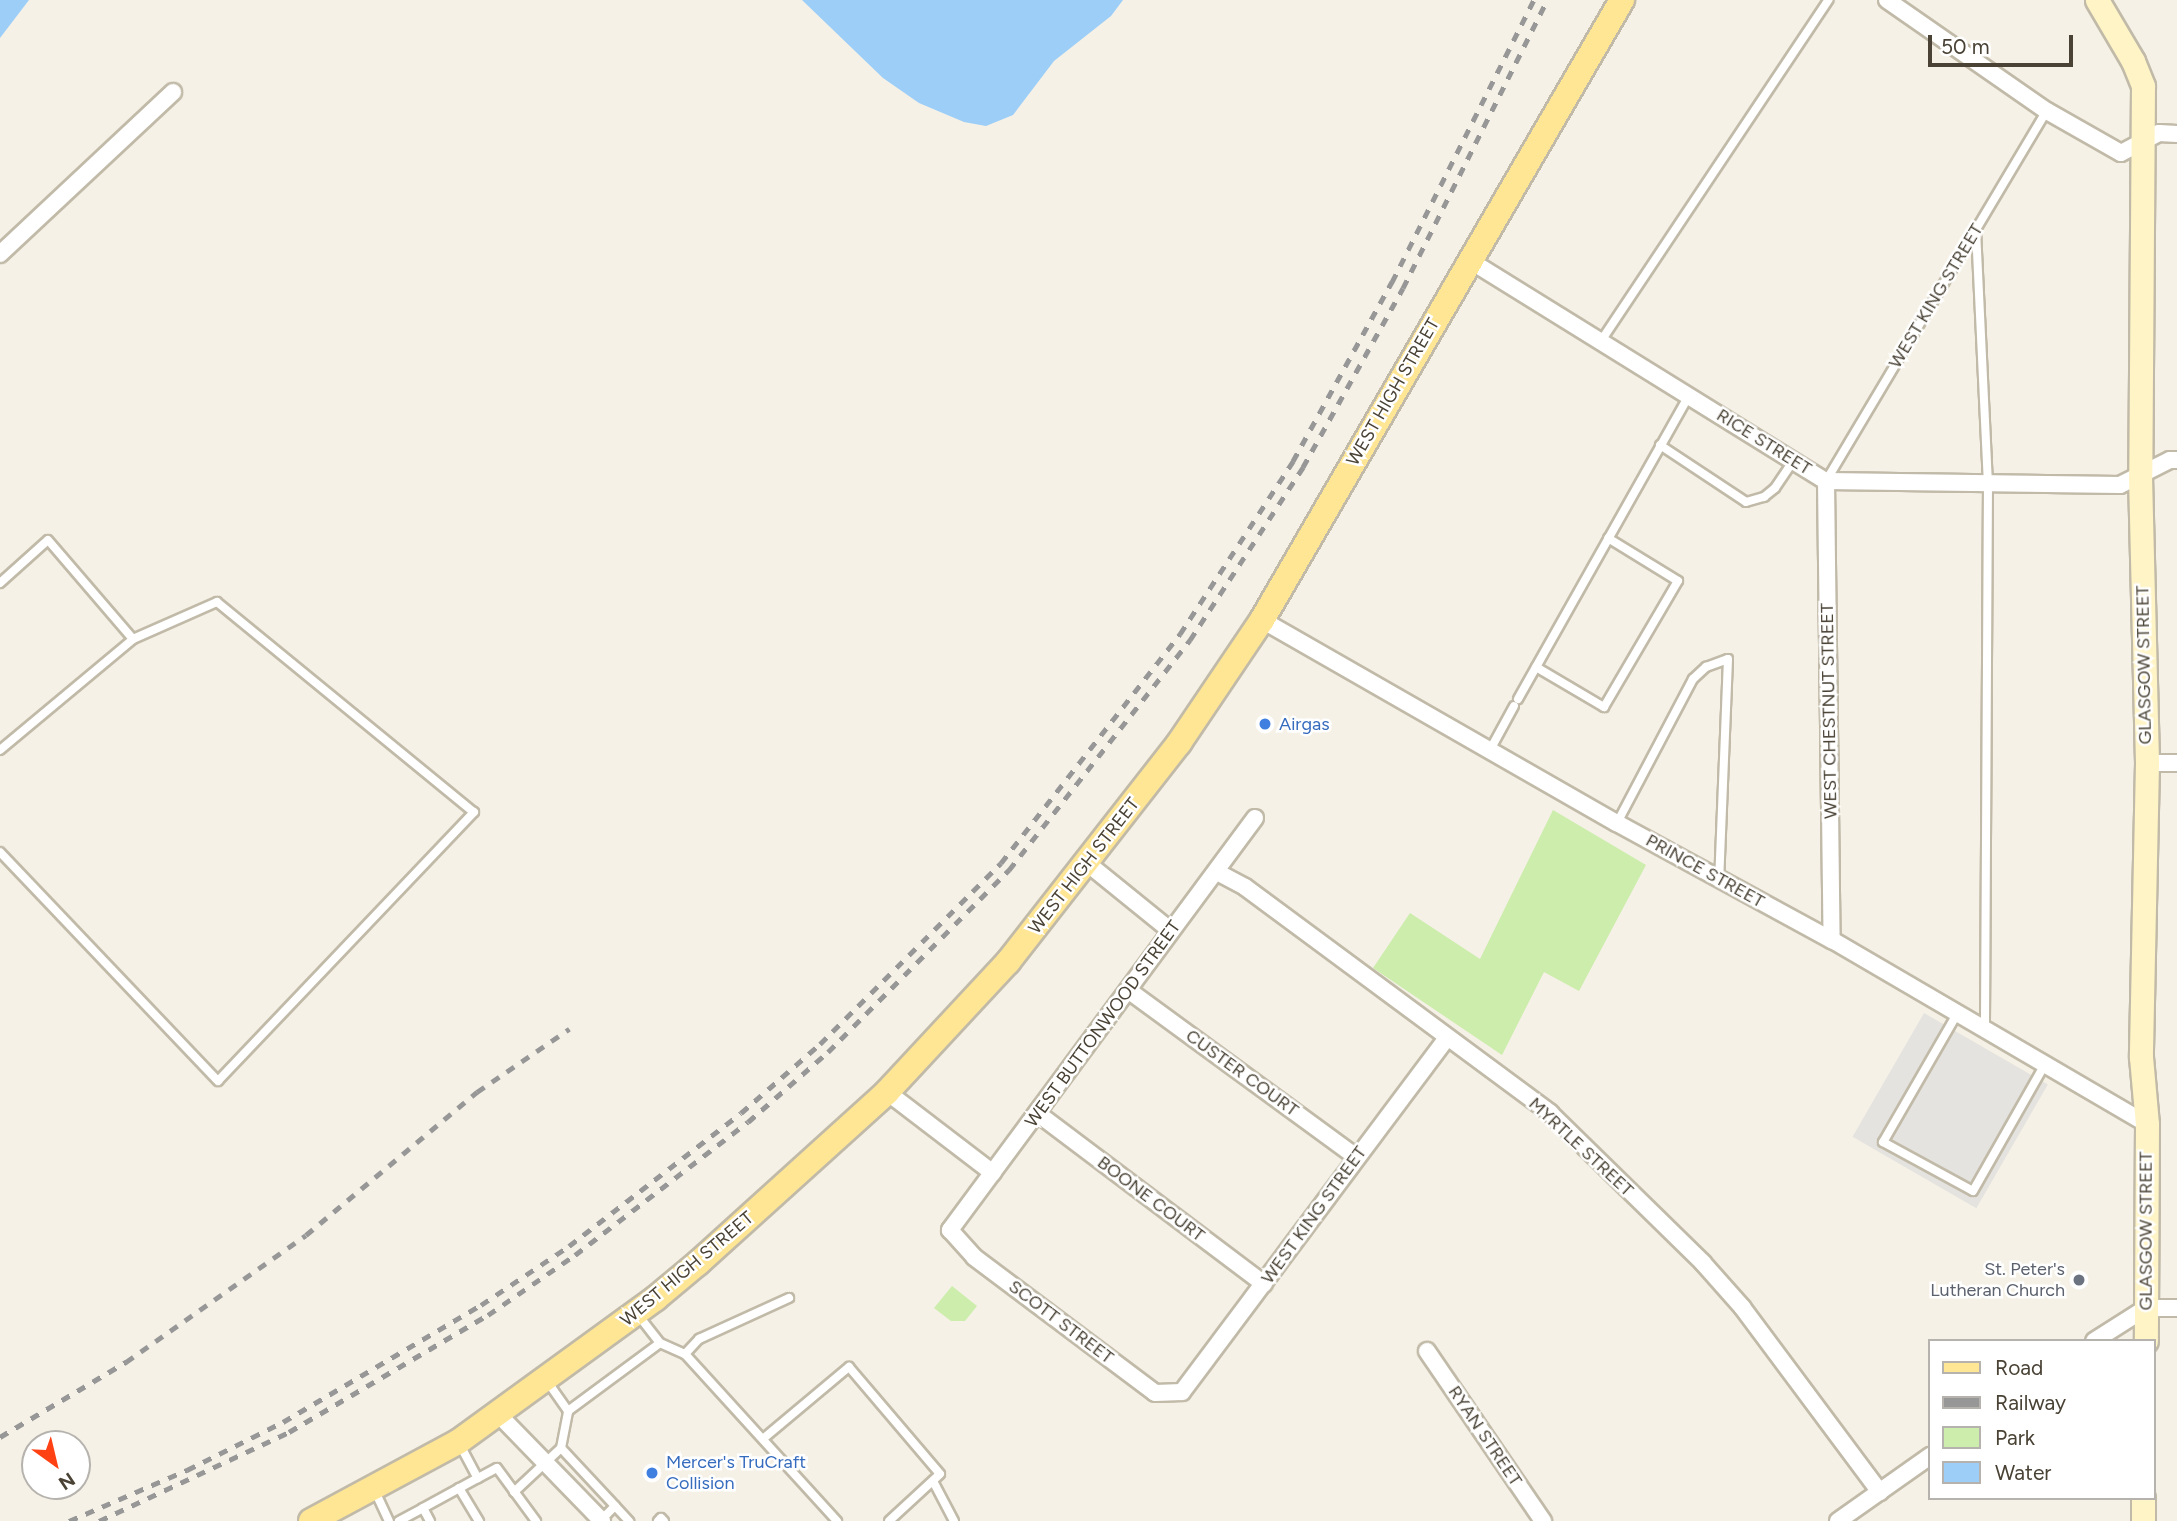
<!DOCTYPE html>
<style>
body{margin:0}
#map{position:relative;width:2177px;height:1521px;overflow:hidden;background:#f5f1e6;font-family:Figtree,sans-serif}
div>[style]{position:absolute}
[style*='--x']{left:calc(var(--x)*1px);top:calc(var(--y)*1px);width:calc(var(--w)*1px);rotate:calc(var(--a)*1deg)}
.green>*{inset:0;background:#ccedab}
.parking>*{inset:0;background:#e5e3df;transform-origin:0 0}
.water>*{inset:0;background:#9ccef8}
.roads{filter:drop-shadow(2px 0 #c1baa8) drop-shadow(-2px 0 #c1baa8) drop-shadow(0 2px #c1baa8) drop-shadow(0 -2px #c1baa8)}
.lane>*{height:8px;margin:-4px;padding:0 4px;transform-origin:4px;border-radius:4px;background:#fff}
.street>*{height:16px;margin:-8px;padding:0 8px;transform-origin:8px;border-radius:8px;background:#fff}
.secondary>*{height:23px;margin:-11.5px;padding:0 11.5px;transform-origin:11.5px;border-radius:11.5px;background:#fff4c6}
.primary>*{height:24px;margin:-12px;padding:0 12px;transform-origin:12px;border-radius:12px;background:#ffe695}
.rail>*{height:5px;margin-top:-2.5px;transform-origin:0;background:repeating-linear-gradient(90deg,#979797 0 9px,transparent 0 18px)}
.dots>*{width:19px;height:19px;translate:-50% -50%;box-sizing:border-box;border:4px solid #fff;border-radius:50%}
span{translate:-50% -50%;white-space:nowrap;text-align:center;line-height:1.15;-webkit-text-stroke:5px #fff;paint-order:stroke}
.street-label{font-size:18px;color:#494235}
.shop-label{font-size:18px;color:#366cbe}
.left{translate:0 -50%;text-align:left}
.worship-label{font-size:18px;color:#5b616d}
.right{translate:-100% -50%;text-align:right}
.legend{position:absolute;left:1928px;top:1339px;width:228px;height:161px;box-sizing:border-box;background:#fff;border:2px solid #b6b3ae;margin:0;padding:9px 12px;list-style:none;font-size:21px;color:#494235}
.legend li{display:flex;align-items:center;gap:14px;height:35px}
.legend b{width:35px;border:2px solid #b6b3ae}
.north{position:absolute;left:21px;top:1430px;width:70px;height:70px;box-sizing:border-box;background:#fff;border:2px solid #b6b3ae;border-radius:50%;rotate:146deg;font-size:19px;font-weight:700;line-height:28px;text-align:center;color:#494235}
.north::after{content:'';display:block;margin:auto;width:24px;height:32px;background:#ff4113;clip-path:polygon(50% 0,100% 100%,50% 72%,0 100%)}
.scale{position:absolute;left:1928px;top:35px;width:145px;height:32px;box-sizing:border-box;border:4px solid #494235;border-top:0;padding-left:9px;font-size:21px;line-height:24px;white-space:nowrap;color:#494235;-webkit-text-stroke:5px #fff;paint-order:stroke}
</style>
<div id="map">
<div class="green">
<i style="clip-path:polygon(1553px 810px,1646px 865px,1579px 991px,1544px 972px,1502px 1055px,1373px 968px,1410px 913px,1480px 959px)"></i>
<i style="clip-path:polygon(952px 1286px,977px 1306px,965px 1321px,951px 1321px,934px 1308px)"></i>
</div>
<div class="parking">
<i style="left:1924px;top:1013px;width:143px;height:143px;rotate:30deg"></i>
</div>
<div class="water">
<i style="clip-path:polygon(0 0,29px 0,0 38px)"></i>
<i style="clip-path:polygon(802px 0,1123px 0,1111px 16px,1054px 61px,1013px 115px,986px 126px,964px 122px,919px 103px,883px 78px)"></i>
</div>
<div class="roads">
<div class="lane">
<i style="--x:1976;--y:230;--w:253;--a:87.3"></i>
<i style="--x:1988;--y:483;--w:545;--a:90.32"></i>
<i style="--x:1601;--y:341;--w:410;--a:-56.3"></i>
<i style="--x:1660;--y:445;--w:103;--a:33.5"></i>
<i style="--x:1746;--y:502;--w:19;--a:-16"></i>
<i style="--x:1764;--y:497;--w:14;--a:-39"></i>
<i style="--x:1775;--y:488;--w:32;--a:-56"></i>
<i style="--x:1826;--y:481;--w:431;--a:-59.2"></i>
<i style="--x:0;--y:583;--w:64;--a:-41.9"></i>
<i style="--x:48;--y:540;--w:130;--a:49.4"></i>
<i style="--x:133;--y:639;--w:92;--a:-23.8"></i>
<i style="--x:217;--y:602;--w:332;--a:39.3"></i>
<i style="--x:474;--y:812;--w:371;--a:133.6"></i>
<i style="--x:218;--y:1081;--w:316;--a:-133.6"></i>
<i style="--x:1536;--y:667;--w:79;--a:30.5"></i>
<i style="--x:1604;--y:707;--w:146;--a:-59.6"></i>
<i style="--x:1678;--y:581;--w:82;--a:-148.4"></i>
<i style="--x:1518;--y:699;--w:348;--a:-60.6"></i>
<i style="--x:0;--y:750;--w:173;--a:-39.8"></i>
<i style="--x:1490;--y:750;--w:50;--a:-61.4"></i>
<i style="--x:1617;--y:823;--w:163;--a:-62.2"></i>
<i style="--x:1693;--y:679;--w:18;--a:-43"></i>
<i style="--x:1706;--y:667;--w:23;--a:-20"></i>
<i style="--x:1728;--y:659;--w:220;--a:92.3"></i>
<i style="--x:1957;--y:1014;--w:148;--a:120"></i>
<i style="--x:1883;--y:1142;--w:102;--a:28.6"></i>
<i style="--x:1973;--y:1191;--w:146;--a:-60.4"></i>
<i style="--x:660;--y:1343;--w:27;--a:24"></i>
<i style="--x:685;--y:1354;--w:226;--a:47.7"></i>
<i style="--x:685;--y:1354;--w:21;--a:-47"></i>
<i style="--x:699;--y:1339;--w:99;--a:-24.5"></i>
<i style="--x:547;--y:1381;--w:37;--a:55"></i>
<i style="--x:568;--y:1411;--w:114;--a:-36.5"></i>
<i style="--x:660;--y:1343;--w:36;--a:-128"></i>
<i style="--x:764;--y:1438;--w:111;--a:-39.9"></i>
<i style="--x:849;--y:1367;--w:140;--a:49.6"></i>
<i style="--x:940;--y:1474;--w:69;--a:137.3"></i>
<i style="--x:459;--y:1443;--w:40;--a:62"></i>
<i style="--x:478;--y:1478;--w:21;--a:-28"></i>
<i style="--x:497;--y:1468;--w:66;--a:53.7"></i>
<i style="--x:561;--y:1448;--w:38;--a:-79"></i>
<i style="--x:933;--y:1481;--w:45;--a:62.3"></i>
<i style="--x:459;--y:1488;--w:39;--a:59"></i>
<i style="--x:374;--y:1489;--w:35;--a:65"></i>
<i style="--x:514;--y:1492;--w:64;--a:-43.1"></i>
<i style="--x:561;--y:1448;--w:79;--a:47"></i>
<i style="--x:615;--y:1506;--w:20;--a:135"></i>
<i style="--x:615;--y:1506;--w:21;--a:47"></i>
<i style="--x:423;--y:1508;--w:63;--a:-28.6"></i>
<i style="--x:399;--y:1521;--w:27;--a:-28"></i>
<i style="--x:423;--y:1508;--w:15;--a:62"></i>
<i style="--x:658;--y:1521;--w:4;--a:-45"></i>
<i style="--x:661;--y:1518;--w:4;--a:45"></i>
</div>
<div class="street">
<i style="--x:1887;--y:0;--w:195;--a:34.8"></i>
<i style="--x:2047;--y:111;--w:85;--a:29.6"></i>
<i style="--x:2121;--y:153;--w:43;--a:-27.8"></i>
<i style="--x:2159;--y:133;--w:18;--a:3"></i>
<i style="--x:0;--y:254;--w:237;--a:-43.1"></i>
<i style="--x:1469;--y:260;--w:420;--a:31.8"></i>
<i style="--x:1826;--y:481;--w:294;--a:0.8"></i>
<i style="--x:2120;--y:485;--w:56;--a:-26.6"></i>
<i style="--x:2170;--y:460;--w:7;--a:0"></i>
<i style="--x:1826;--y:481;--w:459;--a:89.3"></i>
<i style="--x:1262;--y:620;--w:409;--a:29.8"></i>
<i style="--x:1617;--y:823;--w:245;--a:28.6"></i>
<i style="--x:1832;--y:940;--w:365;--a:30.3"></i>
<i style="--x:2147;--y:763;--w:30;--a:0"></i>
<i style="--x:1255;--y:818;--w:513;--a:126.51"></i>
<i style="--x:950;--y:1230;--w:36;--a:48"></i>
<i style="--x:974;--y:1257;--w:226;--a:36.9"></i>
<i style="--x:1155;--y:1393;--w:27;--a:-2"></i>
<i style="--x:1182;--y:1392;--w:442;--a:-53.2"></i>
<i style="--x:1087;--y:863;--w:108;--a:39"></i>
<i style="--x:1217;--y:872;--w:32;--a:28"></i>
<i style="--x:1245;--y:887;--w:380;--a:36.5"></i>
<i style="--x:1550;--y:1113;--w:214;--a:44.4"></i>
<i style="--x:1703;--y:1263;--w:59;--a:48.4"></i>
<i style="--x:1742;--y:1307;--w:231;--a:53.3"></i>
<i style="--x:1128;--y:990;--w:283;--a:36.2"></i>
<i style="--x:887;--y:1092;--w:133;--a:37.4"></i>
<i style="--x:1037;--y:1113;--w:284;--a:37"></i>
<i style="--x:2094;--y:1341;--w:62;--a:-32.4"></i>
<i style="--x:2146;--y:1308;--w:31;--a:0"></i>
<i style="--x:1427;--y:1351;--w:206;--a:55.7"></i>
<i style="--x:499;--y:1415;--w:148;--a:45.8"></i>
<i style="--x:1838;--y:1521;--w:113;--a:-35.2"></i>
</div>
<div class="secondary">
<i style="--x:2097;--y:0;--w:71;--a:59.5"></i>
<i style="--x:2133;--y:61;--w:27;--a:68"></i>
<i style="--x:2143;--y:86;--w:390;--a:90.4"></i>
<i style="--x:2140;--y:476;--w:287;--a:88.6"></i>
<i style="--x:2147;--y:763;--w:294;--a:91.2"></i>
<i style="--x:2141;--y:1057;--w:67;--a:84.9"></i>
<i style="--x:2147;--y:1124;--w:217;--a:90.3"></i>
<i style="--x:2143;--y:1521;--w:23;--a:-90"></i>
</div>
<div class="primary">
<i style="--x:311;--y:1521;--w:167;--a:-28.3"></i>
<i style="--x:458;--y:1442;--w:245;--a:-36"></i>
<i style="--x:656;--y:1298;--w:55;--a:-39.8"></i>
<i style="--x:698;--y:1263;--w:255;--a:-42.1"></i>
<i style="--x:887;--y:1092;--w:178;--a:-47.1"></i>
<i style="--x:1008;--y:962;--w:278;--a:-52"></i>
<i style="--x:1179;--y:743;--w:148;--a:-56"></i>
<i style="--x:1262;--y:620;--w:717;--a:-59.86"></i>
</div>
</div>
<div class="rail">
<i style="--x:0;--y:1437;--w:147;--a:-30.8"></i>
<i style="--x:126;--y:1362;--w:220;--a:-35.2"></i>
<i style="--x:306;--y:1235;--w:223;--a:-39.9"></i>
<i style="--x:477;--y:1092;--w:112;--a:-34.4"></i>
<i style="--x:69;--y:1521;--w:129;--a:-23.4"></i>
<i style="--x:187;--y:1470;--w:107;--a:-26.6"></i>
<i style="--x:283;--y:1422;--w:230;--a:-30.6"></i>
<i style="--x:481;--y:1305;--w:106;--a:-33.8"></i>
<i style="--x:569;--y:1246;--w:217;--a:-37.7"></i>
<i style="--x:741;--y:1113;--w:105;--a:-41.1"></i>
<i style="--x:820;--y:1044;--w:256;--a:-45"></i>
<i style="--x:1001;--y:863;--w:291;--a:-52"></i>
<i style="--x:1180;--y:634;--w:207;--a:-56.8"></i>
<i style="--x:1293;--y:461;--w:205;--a:-61.1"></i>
<i style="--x:1392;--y:282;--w:316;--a:-63.3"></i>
<i style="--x:99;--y:1521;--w:210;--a:-25.1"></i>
<i style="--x:289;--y:1432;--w:231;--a:-30.5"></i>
<i style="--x:488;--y:1315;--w:106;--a:-34.6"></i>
<i style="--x:575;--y:1255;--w:218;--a:-37.6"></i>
<i style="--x:748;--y:1122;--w:106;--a:-41.2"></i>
<i style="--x:828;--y:1052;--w:257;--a:-45.2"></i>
<i style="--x:1009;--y:870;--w:293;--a:-51.8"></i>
<i style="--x:1190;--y:640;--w:207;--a:-56.8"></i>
<i style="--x:1303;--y:467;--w:205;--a:-60.8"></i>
<i style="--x:1403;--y:288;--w:322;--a:-63.4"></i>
</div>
<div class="dots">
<i style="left:1265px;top:724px;background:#3f7fe0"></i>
<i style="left:2079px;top:1280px;background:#6b7280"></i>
<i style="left:652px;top:1473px;background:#3f7fe0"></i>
</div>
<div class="street-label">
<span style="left:1936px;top:296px;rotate:-59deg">WEST KING STREET</span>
<span style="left:1393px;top:392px;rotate:-60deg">WEST HIGH STREET</span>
<span style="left:1764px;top:442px;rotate:32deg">RICE STREET</span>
<span style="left:2144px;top:665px;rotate:-91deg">GLASGOW STREET</span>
<span style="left:1829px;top:711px;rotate:-91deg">WEST CHESTNUT STREET</span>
<span style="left:1084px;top:866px;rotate:-52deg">WEST HIGH STREET</span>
<span style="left:1705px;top:871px;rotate:29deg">PRINCE STREET</span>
<span style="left:1103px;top:1024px;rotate:-54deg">WEST BUTTONWOOD STREET</span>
<span style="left:1242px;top:1073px;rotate:36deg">CUSTER COURT</span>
<span style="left:1581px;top:1147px;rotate:43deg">MYRTLE STREET</span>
<span style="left:1151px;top:1199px;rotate:37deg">BOONE COURT</span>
<span style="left:1314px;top:1215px;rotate:-54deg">WEST KING STREET</span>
<span style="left:2146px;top:1231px;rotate:-90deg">GLASGOW STREET</span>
<span style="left:687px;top:1269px;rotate:-40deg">WEST HIGH STREET</span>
<span style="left:1061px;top:1322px;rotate:37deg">SCOTT STREET</span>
<span style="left:1485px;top:1436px;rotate:56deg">RYAN STREET</span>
</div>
<div class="shop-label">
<span class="left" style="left:1279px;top:724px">Airgas</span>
<span class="left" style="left:666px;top:1473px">Mercer's TruCraft<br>Collision</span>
</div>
<div class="worship-label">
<span class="right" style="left:2065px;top:1280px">St. Peter's<br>Lutheran Church</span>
</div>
<ul class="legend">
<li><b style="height:9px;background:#ffe695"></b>Road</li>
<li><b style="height:9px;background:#979797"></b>Railway</li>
<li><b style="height:19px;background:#ccedab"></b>Park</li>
<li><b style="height:19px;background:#9ccef8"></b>Water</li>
</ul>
<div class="north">N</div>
<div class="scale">50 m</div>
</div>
